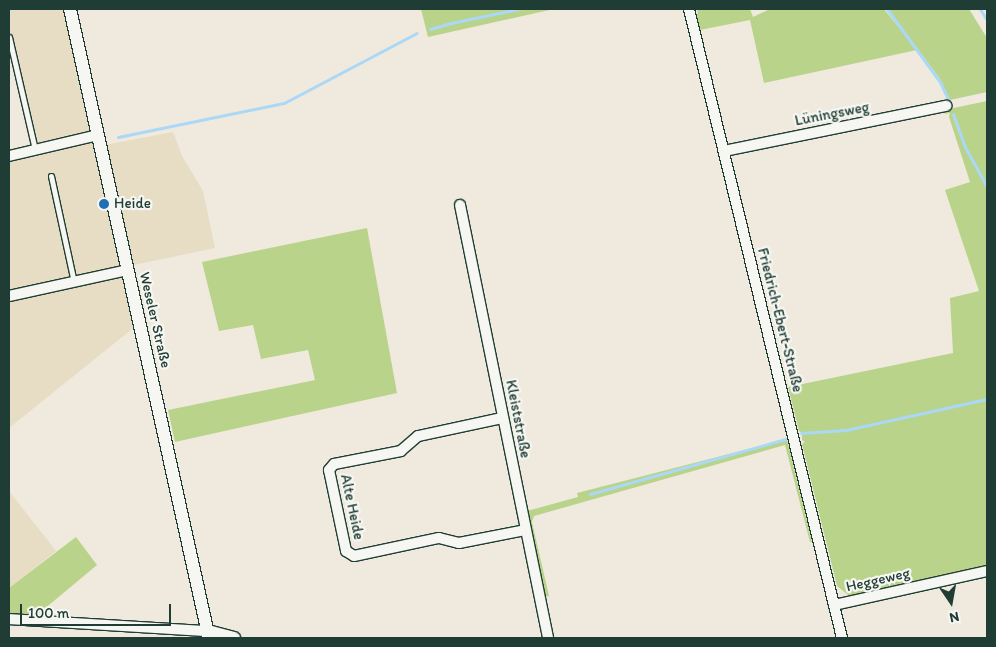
<!DOCTYPE html>
<meta charset="utf-8">
<style>
body{margin:0}
#map{position:relative;width:996px;height:647px;overflow:hidden;background:#efeadd;font-family:Itim,sans-serif}
div>[style]{position:absolute}
[style*='--x']{left:calc(var(--x)*1px);top:calc(var(--y)*1px);width:calc(var(--w)*1px);rotate:calc(var(--a)*1deg)}
.built>*{inset:0;background:#e7dcc4}
.green>*{inset:0;background:#bad38a}
.stream>*{height:3px;margin:-1.5px;padding:0 1.5px;transform-origin:1.5px;border-radius:1.5px;background:#aad8f6}
.roads{filter:drop-shadow(1px 0 #1f3d34) drop-shadow(-1px 0 #1f3d34) drop-shadow(0 1px #1f3d34) drop-shadow(0 -1px #1f3d34)}
.service>*{height:5px;margin:-2.5px;padding:0 2.5px;transform-origin:2.5px;border-radius:2.5px;background:#f6f6f2}
.minor>*{height:10px;margin:-5px;padding:0 5px;transform-origin:5px;border-radius:5px;background:#f6f6f2}
.tertiary>*{height:12px;margin:-6px;padding:0 6px;transform-origin:6px;border-radius:6px;background:#f6f6f2}
.dots>*{width:14px;height:14px;translate:-50% -50%;box-sizing:border-box;border:2px solid #f6f6f2;border-radius:50%}
span{translate:-50% -50%;white-space:nowrap;text-align:center;line-height:1.15;-webkit-text-stroke:4.5px #f6f6f2;paint-order:stroke}
.street-label{font-size:15px;color:#1f3d34}
.poi-label{font-size:15px;color:#1f3d34}
.left{translate:0 -50%;text-align:left}
.frame{position:absolute;inset:0;border:10px solid #1f3d34;pointer-events:none}
.north{position:absolute;left:926px;top:577px;width:50px;height:50px;-webkit-text-stroke:4px #f6f6f2;paint-order:stroke;rotate:168deg;font-size:14px;font-weight:700;line-height:20px;text-align:center;color:#1f3d34}
.north::after{content:'';display:block;margin:auto;width:18px;height:22px;background:#1f3d34;clip-path:polygon(50% 0,100% 100%,50% 72%,0 100%)}
.scale{position:absolute;left:20px;top:604px;width:151px;height:22px;box-sizing:border-box;border:2px solid #1f3d34;border-top:0;padding-left:6px;font-size:15px;line-height:18px;white-space:nowrap;color:#1f3d34;-webkit-text-stroke:4px #f6f6f2;paint-order:stroke}
</style>
<div id="map">
<div class="built">
<i style="clip-path:polygon(9px 9px,64px 9px,94px 147px,173px 132px,182px 156px,203px 191px,215px 248px,124px 267px,137px 325px,9px 428px,9px 152px,30px 146px,9px 49px)"></i>
<i style="clip-path:polygon(9px 491px,56px 551px,9px 588px)"></i>
</div>
<div class="green">
<i style="clip-path:polygon(421px 9px,554px 9px,428px 37px)"></i>
<i style="clip-path:polygon(698px 9px,750px 9px,753px 17px,770px 9px,884px 9px,917px 50px,764px 83px,750px 20px,700px 30px,697px 16px)"></i>
<i style="clip-path:polygon(888px 9px,969px 9px,987px 38px,987px 92px,950px 100px,940px 79px)"></i>
<i style="clip-path:polygon(987px 101px,987px 569px,852px 598px,837px 586px,802px 444px,805px 442px,802px 440px,802px 433px,799px 431px,788px 387px,953px 353px,950px 298px,979px 291px,945px 190px,970px 182px,949px 117px,950px 113px,945px 114px,944px 110px)"></i>
<i style="clip-path:polygon(367px 228px,397px 393px,175px 442px,168px 410px,315px 380px,308px 350px,261px 359px,253px 325px,219px 331px,202px 262px)"></i>
<i style="clip-path:polygon(787px 439px,812px 542px,810px 542px,785px 445px,534px 516px,532px 522px,549px 596px,545px 597px,527px 511px,578px 497px,577px 493px)"></i>
<i style="clip-path:polygon(76px 537px,97px 565px,37px 615px,9px 613px,9px 588px)"></i>
</div>
<div class="stream">
<i style="--x:887;--y:9;--w:90;--a:54"></i>
<i style="--x:940;--y:82;--w:21;--a:65"></i>
<i style="--x:980;--y:9;--w:13;--a:58"></i>
<i style="--x:430;--y:29;--w:22;--a:-16"></i>
<i style="--x:451;--y:23;--w:68;--a:-11.8"></i>
<i style="--x:953;--y:114;--w:35;--a:70"></i>
<i style="--x:965;--y:147;--w:46;--a:61.2"></i>
<i style="--x:118;--y:137;--w:169;--a:-11.6"></i>
<i style="--x:284;--y:103;--w:150;--a:-27.8"></i>
<i style="--x:801;--y:433;--w:45;--a:-3.8"></i>
<i style="--x:846;--y:430;--w:144;--a:-12.4"></i>
<i style="--x:590;--y:494;--w:204;--a:-15.7"></i>
</div>
<div class="roads">
<div class="service">
<i style="--x:9;--y:37;--w:116;--a:77"></i>
<i style="--x:51;--y:176;--w:108;--a:77.8"></i>
</div>
<div class="minor">
<i style="--x:689;--y:9;--w:647;--a:76.33"></i>
<i style="--x:724;--y:151;--w:227;--a:-11.5"></i>
<i style="--x:9;--y:156;--w:91;--a:-13.3"></i>
<i style="--x:460;--y:205;--w:442;--a:78.5"></i>
<i style="--x:9;--y:296;--w:121;--a:-12.4"></i>
<i style="--x:502;--y:418;--w:86;--a:167.9"></i>
<i style="--x:418;--y:436;--w:23;--a:139"></i>
<i style="--x:401;--y:451;--w:68;--a:169"></i>
<i style="--x:334;--y:464;--w:8;--a:130"></i>
<i style="--x:329;--y:470;--w:83;--a:78.1"></i>
<i style="--x:346;--y:551;--w:9;--a:32"></i>
<i style="--x:354;--y:556;--w:87;--a:-12"></i>
<i style="--x:439;--y:538;--w:21;--a:14"></i>
<i style="--x:459;--y:543;--w:67;--a:-11.1"></i>
<i style="--x:834;--y:605;--w:157;--a:-12.5"></i>
<i style="--x:9;--y:619;--w:199;--a:3.5"></i>
</div>
<div class="tertiary">
<i style="--x:70;--y:9;--w:644;--a:77.54"></i>
<i style="--x:208;--y:631;--w:27;--a:15"></i>
</div>
</div>
<div class="dots">
<i style="left:104px;top:204px;background:#1f6fb2"></i>
</div>
<div class="street-label">
<span style="left:832px;top:114px;rotate:-11deg">Lüningsweg</span>
<span style="left:155px;top:320px;rotate:77deg">Weseler Straße</span>
<span style="left:780px;top:320px;rotate:76deg">Friedrich-Ebert-Straße</span>
<span style="left:518px;top:419px;rotate:79deg">Kleiststraße</span>
<span style="left:352px;top:507px;rotate:78deg">Alte Heide</span>
<span style="left:878px;top:580px;rotate:-13deg">Heggeweg</span>
</div>
<div class="poi-label">
<span class="left" style="left:114px;top:204px">Heide</span>
</div>
<div class="frame"></div>
<div class="north">N</div>
<div class="scale">100 m</div>
</div>
